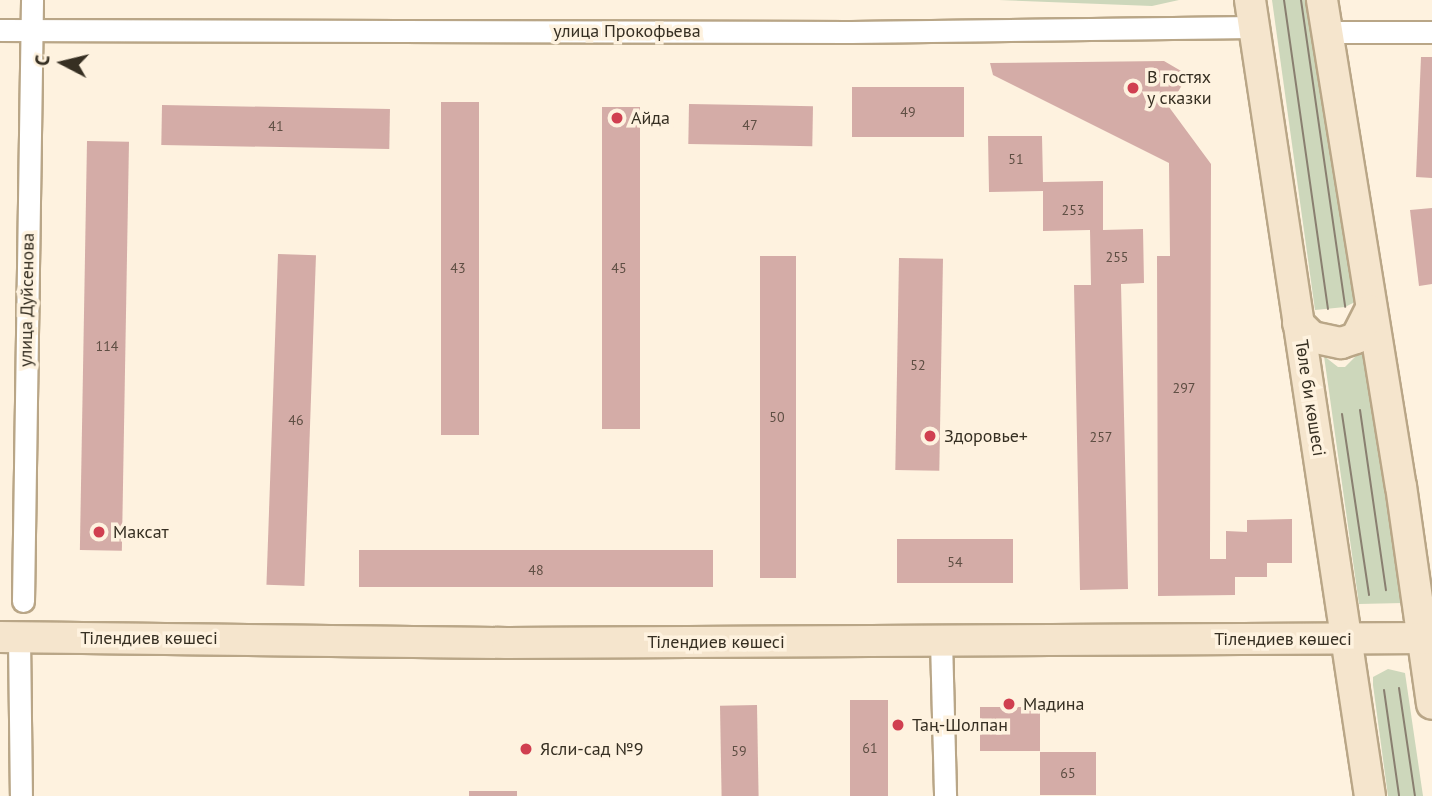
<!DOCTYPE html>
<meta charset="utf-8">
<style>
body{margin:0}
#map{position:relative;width:1432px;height:796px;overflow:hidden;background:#fef2df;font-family:"PT Sans",sans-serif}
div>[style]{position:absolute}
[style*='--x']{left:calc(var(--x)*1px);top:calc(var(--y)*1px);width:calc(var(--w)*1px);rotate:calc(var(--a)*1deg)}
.green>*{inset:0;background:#cdd7bb}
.building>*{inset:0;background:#d4aca7;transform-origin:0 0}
.roads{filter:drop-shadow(2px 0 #b9a687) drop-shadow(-2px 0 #b9a687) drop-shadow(0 2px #b9a687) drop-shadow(0 -2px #b9a687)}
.street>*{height:21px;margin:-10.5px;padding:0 10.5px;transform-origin:10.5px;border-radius:10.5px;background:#fff}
.secondary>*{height:30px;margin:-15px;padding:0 15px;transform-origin:15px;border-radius:15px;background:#f5e5cd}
.tram>*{height:2px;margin:-1px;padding:0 1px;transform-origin:1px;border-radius:1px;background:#897f70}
.dots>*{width:19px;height:19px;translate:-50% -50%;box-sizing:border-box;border:4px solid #fef2df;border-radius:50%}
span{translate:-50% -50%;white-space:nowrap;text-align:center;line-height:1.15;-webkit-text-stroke:7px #fef2df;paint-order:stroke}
.number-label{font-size:14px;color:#5e4e43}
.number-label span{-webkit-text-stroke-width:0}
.street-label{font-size:18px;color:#362f22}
.poi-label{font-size:18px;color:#362f22}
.left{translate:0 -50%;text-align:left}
.north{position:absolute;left:28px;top:28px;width:70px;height:70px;-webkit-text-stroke:5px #fef2df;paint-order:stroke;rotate:277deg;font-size:19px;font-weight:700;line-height:28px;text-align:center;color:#362f22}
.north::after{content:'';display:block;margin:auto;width:24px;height:32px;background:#362f22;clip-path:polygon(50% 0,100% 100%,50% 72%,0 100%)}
</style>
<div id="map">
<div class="green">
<i style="clip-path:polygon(999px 0,1179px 0,1152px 6px)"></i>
<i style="clip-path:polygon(1272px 0,1311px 0,1355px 302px,1345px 307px,1315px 310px)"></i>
<i style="clip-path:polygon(1364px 348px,1403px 603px,1359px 604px,1324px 356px,1338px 367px,1345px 367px)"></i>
<i style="clip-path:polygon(1388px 669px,1405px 673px,1423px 796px,1388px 796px,1373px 685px,1373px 677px)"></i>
</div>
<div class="building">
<i style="clip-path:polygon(1421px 57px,1432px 57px,1432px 178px,1416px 177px)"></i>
<i style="clip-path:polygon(1164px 61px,1188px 75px,1169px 107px,1211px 164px,1210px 559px,1226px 559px,1226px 531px,1247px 532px,1247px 520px,1292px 519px,1292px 563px,1267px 563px,1267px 577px,1235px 577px,1235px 595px,1158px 596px,1157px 256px,1170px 256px,1169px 163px,993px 75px,990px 63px)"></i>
<i style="left:964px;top:87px;width:50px;height:112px;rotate:90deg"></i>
<i style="left:441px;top:102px;width:38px;height:333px"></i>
<i style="left:689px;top:104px;width:124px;height:40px;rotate:1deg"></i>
<i style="left:162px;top:105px;width:228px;height:40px;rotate:1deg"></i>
<i style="left:602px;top:107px;width:38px;height:322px"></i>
<i style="clip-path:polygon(988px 136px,1042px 136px,1043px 182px,1103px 181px,1103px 230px,1143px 229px,1144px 283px,1121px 284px,1128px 589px,1080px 590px,1074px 285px,1091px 285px,1090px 230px,1043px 231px,1043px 191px,989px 192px)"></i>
<i style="left:87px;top:141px;width:42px;height:409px;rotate:1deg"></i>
<i style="clip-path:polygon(1432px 208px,1432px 284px,1419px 286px,1410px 210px)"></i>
<i style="left:278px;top:254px;width:38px;height:331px;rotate:2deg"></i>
<i style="left:760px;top:256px;width:36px;height:322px"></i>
<i style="left:899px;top:258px;width:44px;height:212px;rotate:1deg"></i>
<i style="left:1013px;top:539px;width:44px;height:116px;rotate:90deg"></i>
<i style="left:713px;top:550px;width:37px;height:354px;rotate:90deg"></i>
<i style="left:850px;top:700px;width:38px;height:96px"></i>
<i style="left:757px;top:705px;width:91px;height:37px;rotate:89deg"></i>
<i style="left:980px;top:707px;width:60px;height:44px"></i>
<i style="left:1040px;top:752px;width:56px;height:43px"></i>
<i style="left:469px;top:791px;width:48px;height:5px"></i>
</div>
<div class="roads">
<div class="street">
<i style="--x:0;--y:30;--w:851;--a:0.13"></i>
<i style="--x:851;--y:32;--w:403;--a:-0.7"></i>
<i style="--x:1327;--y:32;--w:105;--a:0"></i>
<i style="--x:23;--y:601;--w:601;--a:-89.14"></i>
<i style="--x:19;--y:637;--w:159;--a:89.3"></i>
<i style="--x:941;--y:640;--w:156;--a:88.5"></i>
</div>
<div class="secondary">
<i style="--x:1250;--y:0;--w:805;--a:81.43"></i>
<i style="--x:1322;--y:0;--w:492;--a:80.8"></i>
<i style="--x:1401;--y:486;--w:220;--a:81.9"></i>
<i style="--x:1298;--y:323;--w:20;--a:45"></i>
<i style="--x:1312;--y:337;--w:30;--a:12"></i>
<i style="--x:1341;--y:343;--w:16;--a:-18"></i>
<i style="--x:1356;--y:338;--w:31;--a:-63"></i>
<i style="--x:0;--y:637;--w:507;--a:0.68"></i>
<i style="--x:507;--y:643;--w:925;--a:-0.31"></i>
</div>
</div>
<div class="tram">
<i style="--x:1284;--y:0;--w:312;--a:81.9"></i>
<i style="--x:1301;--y:0;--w:310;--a:81.8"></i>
<i style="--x:1360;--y:410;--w:182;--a:81.8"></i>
<i style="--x:1342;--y:414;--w:183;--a:81.5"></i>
<i style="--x:1399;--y:688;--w:109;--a:81.6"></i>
<i style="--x:1384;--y:690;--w:107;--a:81.9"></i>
</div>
<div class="dots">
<i style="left:1133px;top:88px;background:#d03f50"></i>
<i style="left:617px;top:118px;background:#d03f50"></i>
<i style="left:930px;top:436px;background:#d03f50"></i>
<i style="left:99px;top:532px;background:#d03f50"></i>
<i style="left:1009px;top:704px;background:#d03f50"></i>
<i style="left:898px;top:725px;background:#d03f50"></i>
<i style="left:526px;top:749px;background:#d03f50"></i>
</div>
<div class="number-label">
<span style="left:908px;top:112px">49</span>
<span style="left:750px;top:125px">47</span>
<span style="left:276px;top:126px">41</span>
<span style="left:1016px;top:159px">51</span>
<span style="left:1073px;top:210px">253</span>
<span style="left:1117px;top:257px">255</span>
<span style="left:458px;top:268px">43</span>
<span style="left:619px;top:268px">45</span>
<span style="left:107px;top:346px">114</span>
<span style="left:918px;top:365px">52</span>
<span style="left:1184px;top:388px">297</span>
<span style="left:777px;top:417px">50</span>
<span style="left:296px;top:420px">46</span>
<span style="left:1101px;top:437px">257</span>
<span style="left:955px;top:562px">54</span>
<span style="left:536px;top:570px">48</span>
<span style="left:870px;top:748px">61</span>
<span style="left:739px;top:751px">59</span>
<span style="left:1068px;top:773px">65</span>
</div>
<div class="street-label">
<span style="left:627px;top:31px">улица Прокофьева</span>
<span style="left:27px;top:300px;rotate:-89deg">улица Дуйсенова</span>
<span style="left:1310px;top:398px;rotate:81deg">Төле би көшесі</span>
<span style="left:149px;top:638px">Тілендиев көшесі</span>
<span style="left:1283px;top:639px">Тілендиев көшесі</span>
<span style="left:716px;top:642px">Тілендиев көшесі</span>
</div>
<div class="poi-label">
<span class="left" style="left:1147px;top:88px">В гостях<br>у сказки</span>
<span class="left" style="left:631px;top:118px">Айда</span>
<span class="left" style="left:944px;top:436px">Здоровье+</span>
<span class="left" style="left:113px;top:532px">Максат</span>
<span class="left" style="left:1023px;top:704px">Мадина</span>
<span class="left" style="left:912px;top:725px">Таң-Шолпан</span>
<span class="left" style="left:540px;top:749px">Ясли-сад №9</span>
</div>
<div class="north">С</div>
</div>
